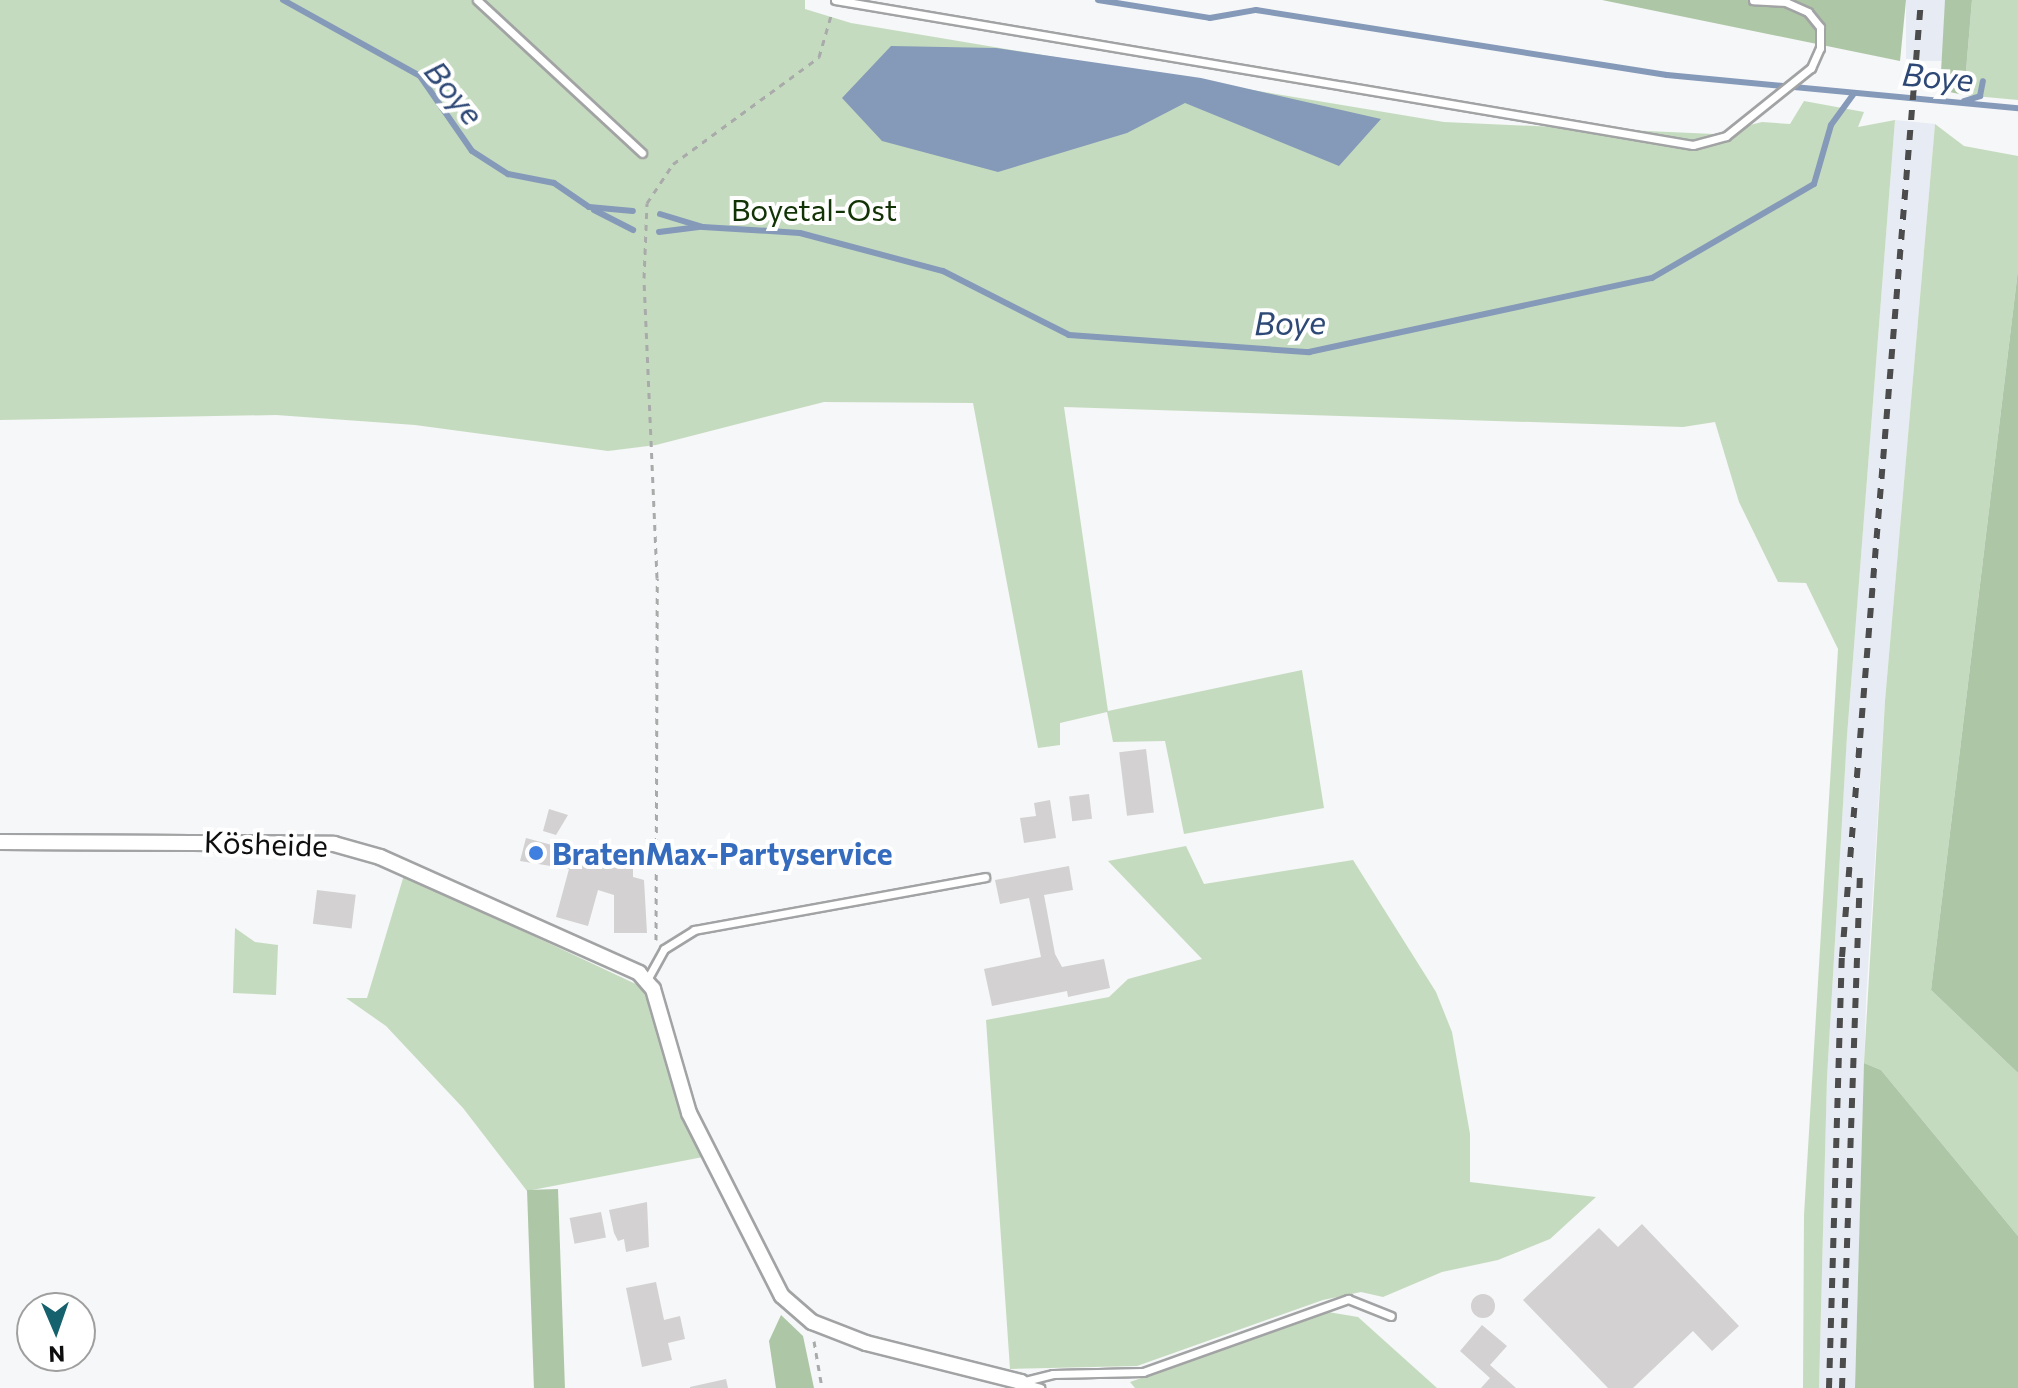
<!DOCTYPE html>
<meta charset="utf-8">
<style>
body{margin:0}
#map{position:relative;width:2018px;height:1388px;overflow:hidden;background:#f6f7f8;font-family:Commissioner,sans-serif}
div>[style]{position:absolute}
[style*='--x']{left:calc(var(--x)*1px);top:calc(var(--y)*1px);width:calc(var(--w)*1px);rotate:calc(var(--a)*1deg)}
.built>*{inset:0;background:#e7ebf3;transform-origin:0 0}
.green>*{inset:0;background:#c5dbbf}
.forest>*{inset:0;background:#adc6a6;transform-origin:0 0}
.water>*{inset:0;background:#8599b9}
.stream>*{height:6px;margin:-3px;padding:0 3px;transform-origin:3px;border-radius:3px;background:#8599b9}
.building>*{inset:0;background:#d3d1d1;transform-origin:0 0}
.round{border-radius:50%}
.path>*{height:3px;margin-top:-1.5px;transform-origin:0;background:repeating-linear-gradient(90deg,#a9aaaa 0 6px,transparent 0 12px)}
.roads{filter:drop-shadow(2px 0 #a2a3a4) drop-shadow(-2px 0 #a2a3a4) drop-shadow(0 2px #a2a3a4) drop-shadow(0 -2px #a2a3a4)}
.lane>*{height:7px;margin:-3.5px;padding:0 3.5px;transform-origin:3.5px;border-radius:3.5px;background:#fff}
.street>*{height:14px;margin:-7px;padding:0 7px;transform-origin:7px;border-radius:7px;background:#fff}
.rail>*{height:6px;margin-top:-3px;transform-origin:0;background:repeating-linear-gradient(90deg,#4c4c4c 0 10px,transparent 0 20px)}
.dots>*{width:22px;height:22px;translate:-50% -50%;box-sizing:border-box;border:4px solid #fff;border-radius:50%}
span{translate:-50% -50%;white-space:nowrap;text-align:center;line-height:1.15;-webkit-text-stroke:8px #fff;paint-order:stroke}
.park-label{font-size:30px;color:#123305}
.street-label{font-size:30px;color:#0e0e0e}
.shop-label{font-size:30px;color:#366cbe;font-weight:700}
.left{translate:0 -50%;text-align:left}
.water-label{font-size:32px;color:#2e4976;font-style:italic}
.north{position:absolute;left:16px;top:1292px;width:80px;height:80px;box-sizing:border-box;background:#fff;border:2px solid #9f9f9f;border-radius:50%;rotate:178deg;font-size:22px;font-weight:700;line-height:32px;text-align:center;color:#0e0e0e}
.north::after{content:'';display:block;margin:auto;width:28px;height:36px;background:#15616d;clip-path:polygon(50% 0,100% 100%,50% 72%,0 100%)}
</style>
<div id="map">
<div class="built">
<i style="left:1906px;top:0;width:39px;height:61px"></i>
<i style="clip-path:polygon(1895px 120px,1935px 124px,1885px 701px,1866px 1000px,1855px 1388px,1819px 1388px,1827px 1078px,1847px 736px)"></i>
</div>
<div class="green">
<i style="clip-path:polygon(0 0,805px 0,805px 9px,851px 23px,1444px 122px,1714px 134px,1762px 122px,1790px 124px,1804px 101px,1864px 112px,1858px 127px,1895px 120px,1847px 736px,1827px 1078px,1819px 1388px,1803px 1388px,1804px 1215px,1838px 649px,1806px 583px,1778px 582px,1739px 502px,1715px 422px,1683px 427px,1064px 407px,1108px 711px,1302px 670px,1324px 808px,1184px 834px,1165px 741px,1113px 742px,1107px 712px,1060px 723px,1060px 745px,1038px 748px,973px 403px,824px 402px,656px 445px,608px 451px,415px 425px,276px 415px,0 420px)"></i>
<i style="clip-path:polygon(1972px 0,2018px 0,2018px 100px,1964px 95px)"></i>
<i style="clip-path:polygon(1935px 124px,1964px 146px,2018px 156px,2018px 270px,1931px 990px,2018px 1073px,2018px 1236px,1881px 1070px,1864px 1063px,1885px 701px)"></i>
<i style="clip-path:polygon(1186px 846px,1204px 884px,1353px 860px,1436px 992px,1452px 1032px,1470px 1134px,1470px 1182px,1596px 1197px,1550px 1239px,1498px 1260px,1442px 1272px,1383px 1297px,1361px 1292px,1323px 1300px,1137px 1366px,1010px 1369px,986px 1020px,1109px 997px,1128px 979px,1202px 959px,1108px 861px)"></i>
<i style="clip-path:polygon(404px 875px,640px 986px,651px 1007px,680px 1113px,703px 1157px,527px 1191px,463px 1108px,386px 1026px,346px 998px,367px 998px)"></i>
<i style="clip-path:polygon(235px 928px,255px 942px,278px 945px,276px 995px,233px 993px)"></i>
<i style="clip-path:polygon(1328px 1312px,1358px 1317px,1437px 1388px,1135px 1388px,1130px 1382px)"></i>
</div>
<div class="forest">
<i style="clip-path:polygon(1602px 0,1906px 0,1900px 61px)"></i>
<i style="clip-path:polygon(1945px 0,1972px 0,1964px 95px,1940px 90px)"></i>
<i style="clip-path:polygon(2018px 270px,2018px 1073px,1931px 990px)"></i>
<i style="clip-path:polygon(1864px 1063px,1881px 1070px,2018px 1236px,2018px 1388px,1855px 1388px)"></i>
<i style="left:558px;top:1189px;width:199px;height:31px;rotate:88deg"></i>
<i style="clip-path:polygon(781px 1315px,803px 1336px,814px 1388px,776px 1388px,769px 1341px)"></i>
</div>
<div class="water">
<i style="clip-path:polygon(891px 46px,996px 48px,1201px 78px,1381px 119px,1339px 166px,1185px 103px,1127px 133px,998px 172px,882px 141px,842px 98px)"></i>
</div>
<div class="stream">
<i style="--x:283;--y:0;--w:157;--a:29"></i>
<i style="--x:420;--y:76;--w:91;--a:55.3"></i>
<i style="--x:472;--y:151;--w:43;--a:32.6"></i>
<i style="--x:508;--y:174;--w:47;--a:11.1"></i>
<i style="--x:554;--y:183;--w:42;--a:34.4"></i>
<i style="--x:589;--y:207;--w:44;--a:5.2"></i>
<i style="--x:1098;--y:0;--w:113;--a:9.1"></i>
<i style="--x:1210;--y:18;--w:47;--a:-9.9"></i>
<i style="--x:1256;--y:10;--w:416;--a:9"></i>
<i style="--x:1667;--y:75;--w:353;--a:5.4"></i>
<i style="--x:1964;--y:101;--w:17;--a:-17"></i>
<i style="--x:1980;--y:96;--w:15;--a:-79"></i>
<i style="--x:594;--y:210;--w:44;--a:27.1"></i>
<i style="--x:660;--y:214;--w:45;--a:16.8"></i>
<i style="--x:703;--y:227;--w:97;--a:3.5"></i>
<i style="--x:800;--y:233;--w:148;--a:14.9"></i>
<i style="--x:943;--y:271;--w:141;--a:26.9"></i>
<i style="--x:1069;--y:335;--w:241;--a:4.1"></i>
<i style="--x:1309;--y:352;--w:351;--a:-12.2"></i>
<i style="--x:1652;--y:278;--w:187;--a:-30.1"></i>
<i style="--x:1814;--y:184;--w:61;--a:-73.9"></i>
<i style="--x:1831;--y:125;--w:39;--a:-54"></i>
<i style="--x:659;--y:232;--w:40;--a:-7.1"></i>
</div>
<div class="building">
<i style="left:1146px;top:749px;width:64px;height:27px;rotate:83deg"></i>
<i style="left:1089px;top:794px;width:25px;height:20px;rotate:83deg"></i>
<i style="clip-path:polygon(1050px 800px,1056px 838px,1024px 843px,1020px 818px,1036px 816px,1034px 803px)"></i>
<i style="clip-path:polygon(549px 809px,568px 815px,556px 835px,543px 831px)"></i>
<i style="clip-path:polygon(526px 838px,633px 867px,633px 877px,644px 880px,647px 933px,614px 933px,614px 895px,598px 890px,588px 926px,556px 917px,569px 869px,520px 861px)"></i>
<i style="clip-path:polygon(1069px 866px,1073px 890px,1044px 895px,1055px 954px,1062px 967px,1104px 959px,1110px 988px,1068px 997px,1067px 991px,992px 1006px,984px 969px,1041px 957px,1029px 898px,1000px 904px,995px 880px)"></i>
<i style="left:317px;top:890px;width:39px;height:34px;rotate:7deg"></i>
<i style="clip-path:polygon(647px 1202px,649px 1247px,626px 1252px,624px 1239px,618px 1241px,614px 1233px,609px 1210px)"></i>
<i style="left:601px;top:1212px;width:26px;height:32px;rotate:79deg"></i>
<i style="clip-path:polygon(1642px 1224px,1739px 1326px,1712px 1351px,1693px 1331px,1633px 1388px,1608px 1388px,1523px 1300px,1599px 1228px,1618px 1247px)"></i>
<i style="clip-path:polygon(656px 1282px,664px 1320px,680px 1316px,685px 1339px,668px 1343px,672px 1360px,642px 1367px,626px 1288px)"></i>
<i class="round" style="left:1471px;top:1294px;width:24px;height:24px"></i>
<i style="clip-path:polygon(1482px 1325px,1507px 1346px,1490px 1365px,1516px 1388px,1481px 1388px,1490px 1378px,1460px 1351px)"></i>
<i style="clip-path:polygon(726px 1379px,728px 1388px,690px 1388px,690px 1387px)"></i>
</div>
<div class="path">
<i style="--x:656;--y:940;--w:362;--a:-89.8"></i>
<i style="--x:657;--y:578;--w:300;--a:-92.5"></i>
<i style="--x:644;--y:278;--w:75;--a:-87.7"></i>
<i style="--x:647;--y:203;--w:47;--a:-56.3"></i>
<i style="--x:673;--y:164;--w:181;--a:-36.2"></i>
<i style="--x:819;--y:57;--w:47;--a:-73.9"></i>
<i style="--x:814;--y:1341;--w:48;--a:80.3"></i>
</div>
<div class="roads">
<div class="lane">
<i style="--x:477;--y:0;--w:225;--a:42.8"></i>
<i style="--x:835;--y:0;--w:870;--a:9.59"></i>
<i style="--x:1693;--y:145;--w:34;--a:-15"></i>
<i style="--x:1726;--y:136;--w:109;--a:-38.7"></i>
<i style="--x:1811;--y:68;--w:22;--a:-66"></i>
<i style="--x:1820;--y:48;--w:21;--a:-90"></i>
<i style="--x:1820;--y:27;--w:19;--a:-129"></i>
<i style="--x:1808;--y:12;--w:24;--a:-156"></i>
<i style="--x:1786;--y:2;--w:33;--a:-177"></i>
<i style="--x:648;--y:978;--w:33;--a:-61"></i>
<i style="--x:664;--y:949;--w:36;--a:-32"></i>
<i style="--x:694;--y:930;--w:296;--a:-10.3"></i>
<i style="--x:1021;--y:1382;--w:33;--a:-14"></i>
<i style="--x:1053;--y:1374;--w:90;--a:-1.3"></i>
<i style="--x:1143;--y:1372;--w:218;--a:-19.6"></i>
<i style="--x:1348;--y:1299;--w:46;--a:21.6"></i>
<i style="--x:1023;--y:1383;--w:18;--a:16"></i>
</div>
<div class="street">
<i style="--x:0;--y:842;--w:334;--a:0.3"></i>
<i style="--x:334;--y:844;--w:48;--a:15.8"></i>
<i style="--x:380;--y:857;--w:284;--a:24.1"></i>
<i style="--x:639;--y:973;--w:21;--a:49"></i>
<i style="--x:653;--y:989;--w:129;--a:73.8"></i>
<i style="--x:689;--y:1113;--w:205;--a:63.1"></i>
<i style="--x:782;--y:1296;--w:40;--a:41"></i>
<i style="--x:812;--y:1322;--w:58;--a:21.3"></i>
<i style="--x:866;--y:1343;--w:160;--a:14.1"></i>
<i style="--x:1021;--y:1382;--w:6;--a:72"></i>
</div>
</div>
<div class="rail">
<i style="--x:1829;--y:1388;--w:431;--a:-88.3"></i>
<i style="--x:1842;--y:957;--w:960;--a:-85.28"></i>
<i style="--x:1842;--y:1388;--w:516;--a:-88"></i>
</div>
<div class="dots">
<i style="left:536px;top:853px;background:#3f7fe0"></i>
</div>
<div class="park-label">
<span style="left:814px;top:209px">Boyetal-Ost</span>
</div>
<div class="street-label">
<span style="left:266px;top:843px;rotate:2deg">Kösheide</span>
</div>
<div class="shop-label">
<span class="left" style="left:552px;top:853px">BratenMax-Partyservice</span>
</div>
<div class="water-label">
<span style="left:1938px;top:76px;rotate:5deg">Boye</span>
<span style="left:455px;top:92px;rotate:51deg">Boye</span>
<span style="left:1290px;top:322px;rotate:-1deg">Boye</span>
</div>
<div class="north">N</div>
</div>
